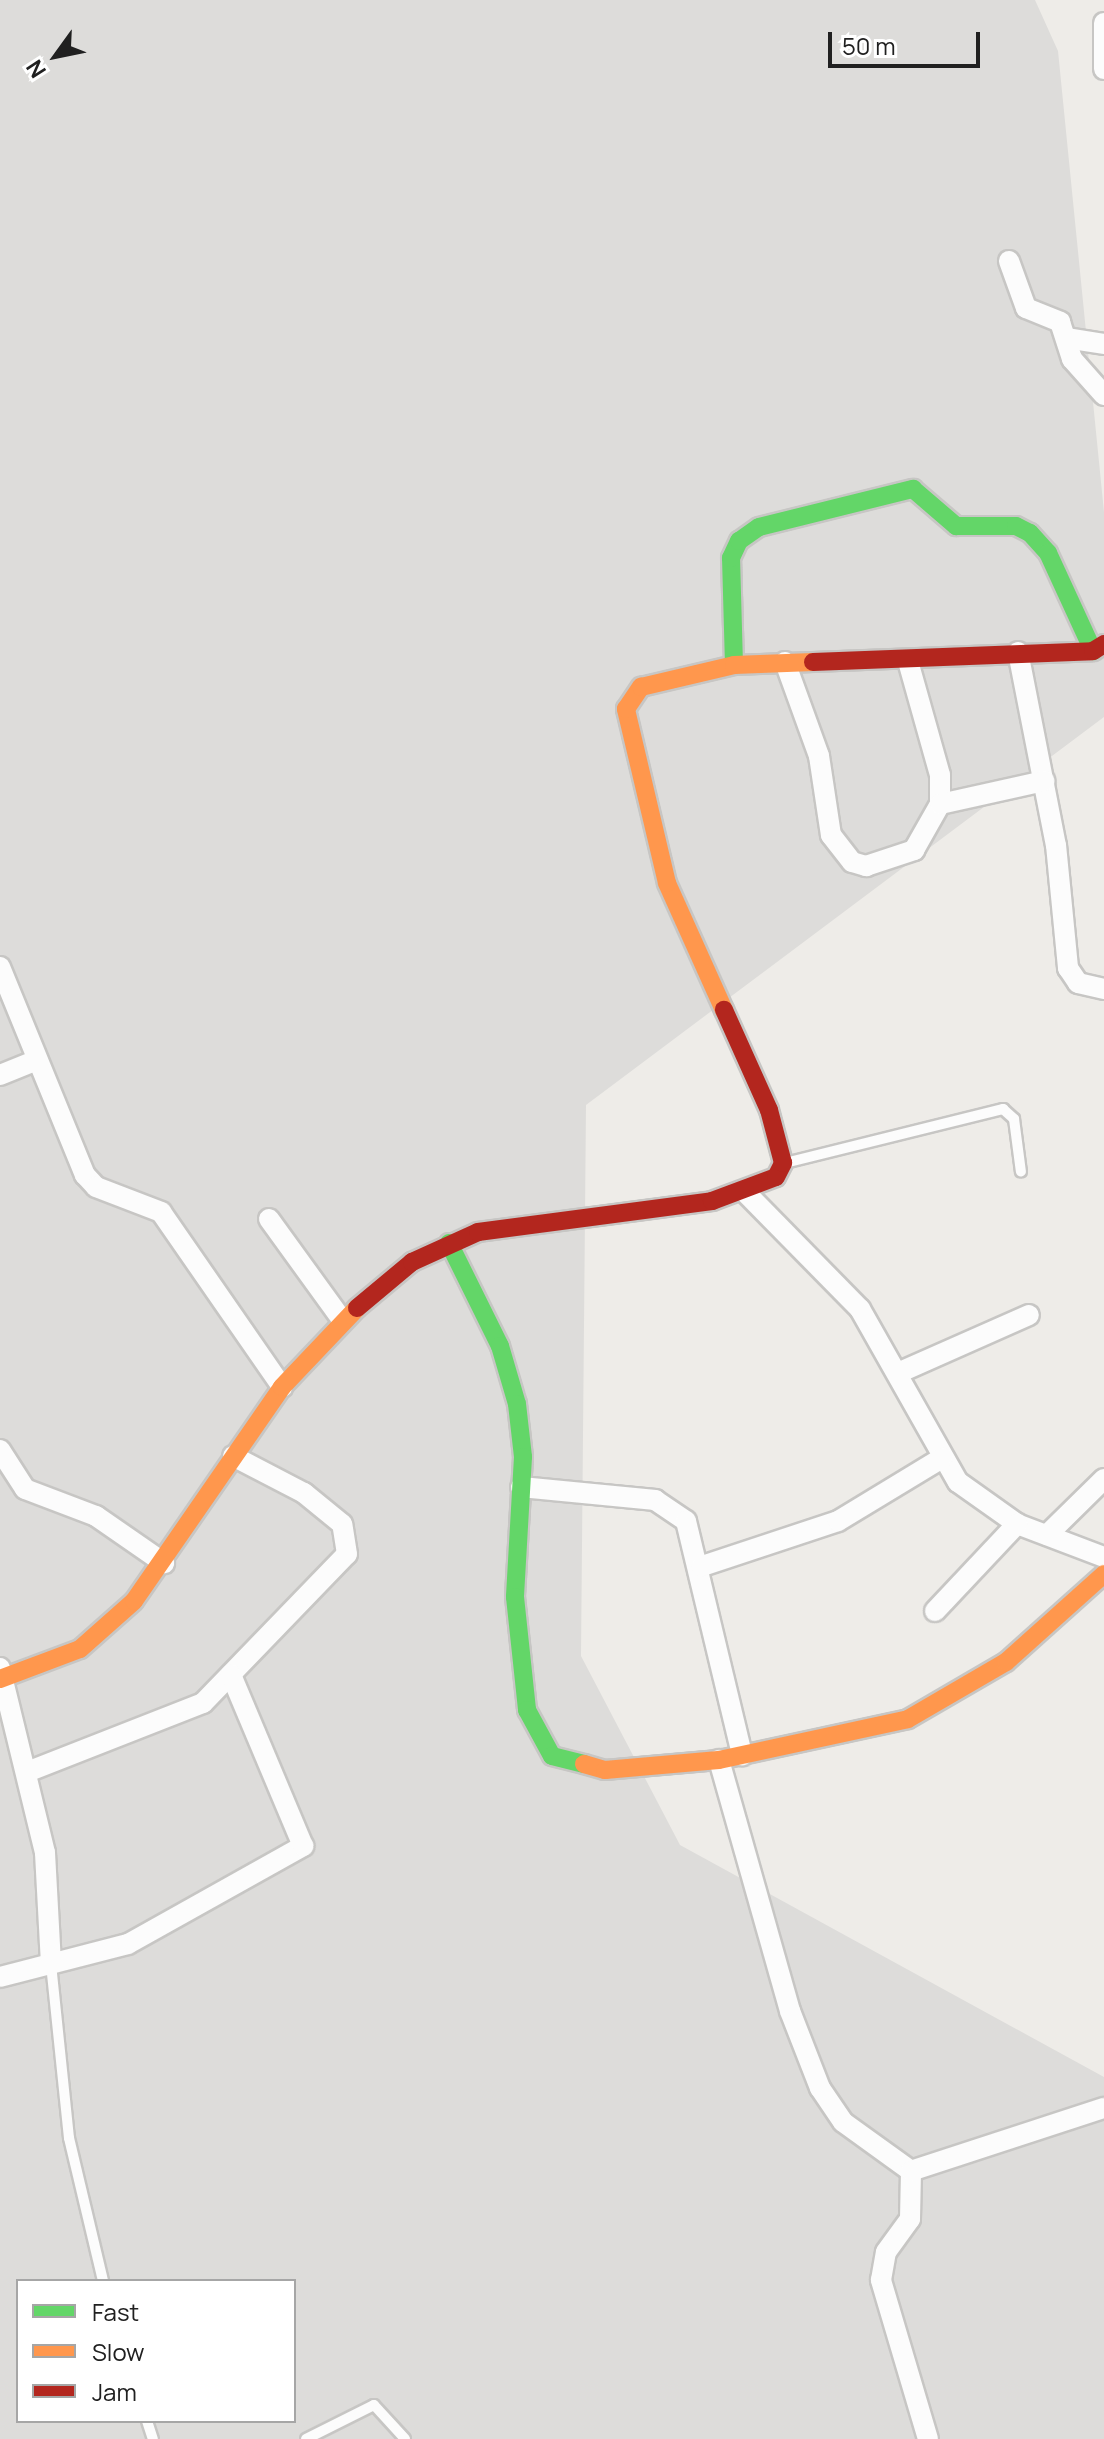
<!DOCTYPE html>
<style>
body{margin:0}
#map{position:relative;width:1104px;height:2439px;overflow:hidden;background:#eeece8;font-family:Manrope,sans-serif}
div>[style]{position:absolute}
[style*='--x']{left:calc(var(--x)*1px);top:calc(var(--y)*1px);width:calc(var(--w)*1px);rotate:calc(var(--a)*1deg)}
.residential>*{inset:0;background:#dddcda}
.roads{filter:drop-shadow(2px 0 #c7c6c4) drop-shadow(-2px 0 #c7c6c4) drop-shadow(0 2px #c7c6c4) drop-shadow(0 -2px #c7c6c4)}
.lane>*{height:10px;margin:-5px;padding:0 5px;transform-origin:5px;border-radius:5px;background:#fcfcfc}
.street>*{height:20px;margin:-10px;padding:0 10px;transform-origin:10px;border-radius:10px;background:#fcfcfc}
.fast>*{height:18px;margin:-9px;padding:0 9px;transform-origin:9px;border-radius:9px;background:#63d668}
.slow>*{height:18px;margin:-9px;padding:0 9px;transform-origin:9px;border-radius:9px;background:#ff974d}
.jam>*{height:18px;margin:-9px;padding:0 9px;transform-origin:9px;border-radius:9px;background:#b3261e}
span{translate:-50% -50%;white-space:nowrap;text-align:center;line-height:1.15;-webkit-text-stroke:6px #fff;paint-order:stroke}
.legend{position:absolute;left:16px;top:2279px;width:280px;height:144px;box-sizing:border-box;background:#fff;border:2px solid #a6a6a6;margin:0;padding:10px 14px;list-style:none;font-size:24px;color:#202020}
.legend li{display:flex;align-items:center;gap:16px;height:40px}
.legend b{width:40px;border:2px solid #a6a6a6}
.north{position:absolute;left:16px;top:16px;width:80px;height:80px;-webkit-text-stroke:6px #fff;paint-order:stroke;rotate:237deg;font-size:22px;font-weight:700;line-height:32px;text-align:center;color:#202020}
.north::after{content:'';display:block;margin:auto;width:28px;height:36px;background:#202020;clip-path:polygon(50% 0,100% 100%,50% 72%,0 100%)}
.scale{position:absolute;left:828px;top:32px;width:152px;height:36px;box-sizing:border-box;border:4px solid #202020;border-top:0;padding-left:10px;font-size:24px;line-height:28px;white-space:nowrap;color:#202020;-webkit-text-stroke:6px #fff;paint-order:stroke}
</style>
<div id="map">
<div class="residential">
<i style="clip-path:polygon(evenodd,0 0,1035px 0,1058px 51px,1104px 512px,1104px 717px,586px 1105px,581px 1656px,680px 1845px,1104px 2077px,1104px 2439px,0 2439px,0 0,18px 2281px,294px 2281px,294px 2421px,18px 2421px,18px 2281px)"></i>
</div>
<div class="roads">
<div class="lane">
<i style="--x:785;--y:1163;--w:225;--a:-13.9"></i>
<i style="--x:1003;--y:1109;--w:15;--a:42"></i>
<i style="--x:1014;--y:1119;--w:53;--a:82.5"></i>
<i style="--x:51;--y:1964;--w:175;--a:84.1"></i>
<i style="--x:69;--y:2138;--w:147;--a:76.6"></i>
<i style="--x:147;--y:2421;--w:19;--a:72"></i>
<i style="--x:306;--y:2439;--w:76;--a:-26.6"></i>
<i style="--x:374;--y:2405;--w:46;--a:47.6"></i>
</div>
<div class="street">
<i style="--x:1104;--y:23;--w:46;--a:90"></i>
<i style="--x:1009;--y:261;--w:50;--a:70.1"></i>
<i style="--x:1026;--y:308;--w:37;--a:22"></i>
<i style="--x:1060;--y:322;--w:39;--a:72"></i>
<i style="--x:1072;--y:359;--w:48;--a:48.4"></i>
<i style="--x:1066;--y:338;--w:38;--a:9"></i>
<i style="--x:1018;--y:652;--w:197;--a:78.9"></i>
<i style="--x:1056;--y:845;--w:124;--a:84.4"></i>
<i style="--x:1068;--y:968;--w:18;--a:56"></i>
<i style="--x:1078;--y:983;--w:27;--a:13"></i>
<i style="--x:785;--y:662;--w:100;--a:70.1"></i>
<i style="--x:819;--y:756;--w:80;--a:81.4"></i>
<i style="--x:831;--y:835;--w:34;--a:52"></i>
<i style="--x:852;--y:862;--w:15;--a:16"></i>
<i style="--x:866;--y:866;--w:51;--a:-18.4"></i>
<i style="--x:914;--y:850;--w:53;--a:-60.5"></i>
<i style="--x:940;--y:804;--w:29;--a:-90"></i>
<i style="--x:940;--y:775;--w:118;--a:-105.7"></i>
<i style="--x:940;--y:804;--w:107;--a:-12.5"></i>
<i style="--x:0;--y:967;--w:225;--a:67.8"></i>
<i style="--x:85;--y:1175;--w:16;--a:47"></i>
<i style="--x:96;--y:1187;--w:70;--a:21"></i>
<i style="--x:161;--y:1212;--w:213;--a:55.3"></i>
<i style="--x:0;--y:1075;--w:38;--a:-22"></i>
<i style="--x:747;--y:1194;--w:161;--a:45.5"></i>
<i style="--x:860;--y:1309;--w:199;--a:60.5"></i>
<i style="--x:958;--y:1482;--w:72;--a:35.4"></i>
<i style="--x:1017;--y:1524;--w:93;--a:20.8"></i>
<i style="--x:269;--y:1219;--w:125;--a:54.1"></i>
<i style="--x:898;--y:1373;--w:143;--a:-23.9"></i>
<i style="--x:0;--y:1450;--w:46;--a:57.3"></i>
<i style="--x:25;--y:1489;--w:76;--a:20.8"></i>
<i style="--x:96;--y:1516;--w:83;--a:34.7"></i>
<i style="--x:521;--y:1487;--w:135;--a:5.5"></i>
<i style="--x:655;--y:1500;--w:37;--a:34"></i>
<i style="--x:686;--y:1521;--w:241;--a:76.5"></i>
<i style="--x:1047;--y:1535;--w:80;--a:-44.5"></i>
<i style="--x:702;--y:1566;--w:143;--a:-18.3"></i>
<i style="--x:838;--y:1521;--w:122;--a:-31.2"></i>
<i style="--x:935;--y:1611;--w:120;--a:-46.7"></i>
<i style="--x:0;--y:1668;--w:190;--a:76.3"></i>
<i style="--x:45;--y:1853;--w:111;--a:86.9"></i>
<i style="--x:719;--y:1760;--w:261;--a:74.2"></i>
<i style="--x:790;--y:2011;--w:83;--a:68.7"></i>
<i style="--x:820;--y:2088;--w:41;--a:55.9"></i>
<i style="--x:843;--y:2122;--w:84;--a:35.8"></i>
<i style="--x:27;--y:1772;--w:189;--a:-21.4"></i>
<i style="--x:203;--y:1703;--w:207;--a:-46"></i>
<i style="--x:347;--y:1554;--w:30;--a:-99"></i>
<i style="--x:342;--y:1524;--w:49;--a:-140.8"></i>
<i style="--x:304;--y:1493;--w:80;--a:-152.5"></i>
<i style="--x:0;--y:1977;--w:132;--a:-14.5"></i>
<i style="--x:128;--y:1944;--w:201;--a:-29.2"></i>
<i style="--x:303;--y:1846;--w:186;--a:-112.8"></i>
<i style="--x:928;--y:2439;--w:166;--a:-106.5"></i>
<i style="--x:881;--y:2280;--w:28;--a:-80"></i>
<i style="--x:886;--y:2252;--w:41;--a:-54"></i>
<i style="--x:910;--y:2219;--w:48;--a:-88.8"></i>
<i style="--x:911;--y:2171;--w:203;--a:-18.1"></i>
</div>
<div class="fast">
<i style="--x:734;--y:665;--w:107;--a:-91.6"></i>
<i style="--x:731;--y:558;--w:19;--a:-65"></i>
<i style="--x:739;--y:541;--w:24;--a:-35"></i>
<i style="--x:759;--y:527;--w:159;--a:-13.9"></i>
<i style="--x:913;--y:489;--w:57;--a:40.7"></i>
<i style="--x:956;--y:526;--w:60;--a:0"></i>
<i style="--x:1016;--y:526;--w:16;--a:27"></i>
<i style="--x:1030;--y:533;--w:27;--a:48"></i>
<i style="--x:1048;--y:553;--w:108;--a:65.3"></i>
<i style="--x:449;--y:1243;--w:115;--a:63.7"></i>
<i style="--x:500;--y:1346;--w:60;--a:73.7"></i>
<i style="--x:517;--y:1404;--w:53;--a:83.5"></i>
<i style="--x:523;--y:1457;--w:140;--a:93.3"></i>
<i style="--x:515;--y:1597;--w:114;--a:83.9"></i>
<i style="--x:527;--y:1710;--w:52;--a:61.5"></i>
<i style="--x:552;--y:1756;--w:33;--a:14"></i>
</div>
<div class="slow">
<i style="--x:724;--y:1010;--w:139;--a:-114.2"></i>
<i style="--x:667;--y:883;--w:179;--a:-103.3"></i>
<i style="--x:626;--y:709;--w:27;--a:-56"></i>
<i style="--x:641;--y:687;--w:96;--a:-13.3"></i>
<i style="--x:734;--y:665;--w:79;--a:-2.2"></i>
<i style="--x:0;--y:1679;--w:85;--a:-20.6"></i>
<i style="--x:80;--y:1649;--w:72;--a:-41.6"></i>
<i style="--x:134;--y:1601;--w:260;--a:-55.3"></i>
<i style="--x:282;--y:1387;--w:109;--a:-46.5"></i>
<i style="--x:584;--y:1764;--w:22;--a:16"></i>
<i style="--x:605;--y:1770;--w:114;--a:-5"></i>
<i style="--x:719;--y:1760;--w:193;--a:-12.2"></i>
<i style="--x:908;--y:1719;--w:113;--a:-30.2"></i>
<i style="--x:1006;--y:1662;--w:132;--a:-41.9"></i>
</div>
<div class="jam">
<i style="--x:813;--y:662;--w:280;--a:-2.2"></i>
<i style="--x:1093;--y:651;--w:13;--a:-32"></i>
<i style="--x:357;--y:1308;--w:72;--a:-39.9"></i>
<i style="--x:412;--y:1262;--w:72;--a:-24.4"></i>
<i style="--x:478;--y:1232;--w:236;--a:-7.5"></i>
<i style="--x:712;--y:1201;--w:68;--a:-20.6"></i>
<i style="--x:776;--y:1177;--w:16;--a:-63"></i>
<i style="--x:783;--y:1163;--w:55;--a:-104.8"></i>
<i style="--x:769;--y:1110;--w:110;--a:-114.2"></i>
</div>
</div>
<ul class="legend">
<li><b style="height:10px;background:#63d668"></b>Fast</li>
<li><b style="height:10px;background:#ff974d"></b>Slow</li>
<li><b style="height:10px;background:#b3261e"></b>Jam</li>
</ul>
<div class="north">N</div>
<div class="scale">50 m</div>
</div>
